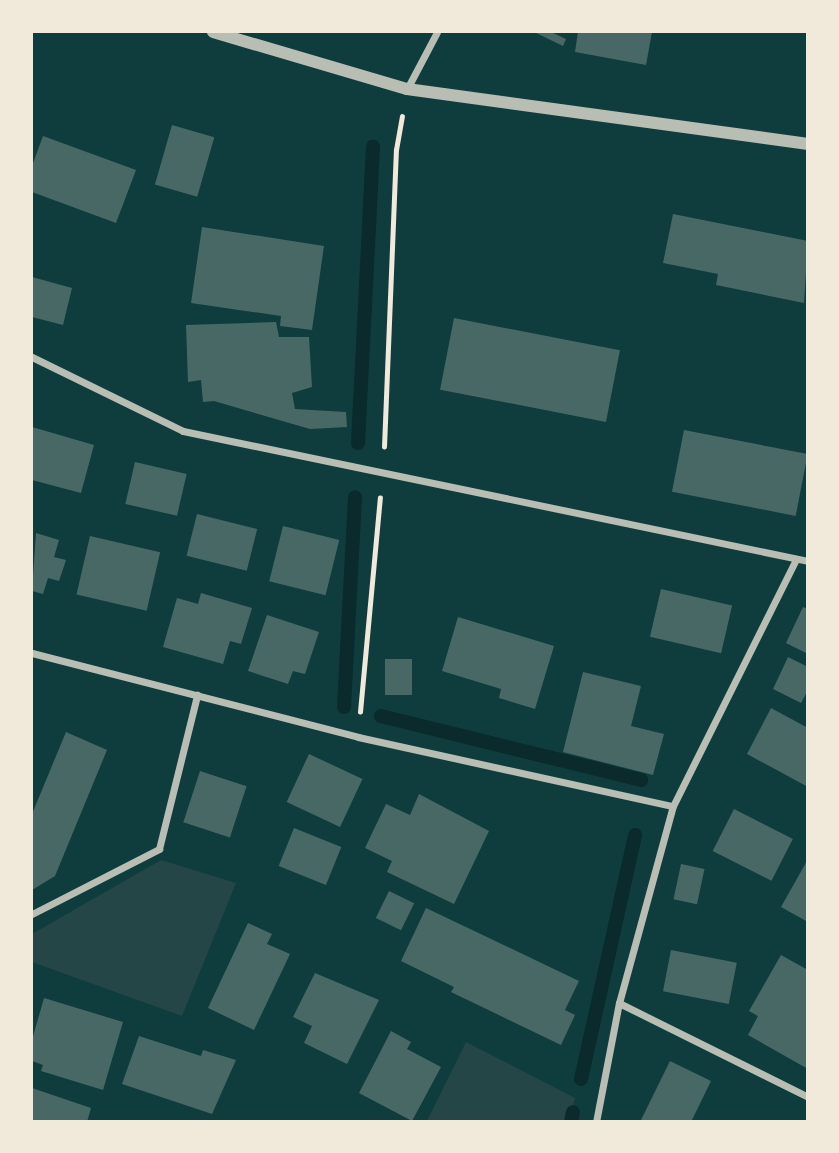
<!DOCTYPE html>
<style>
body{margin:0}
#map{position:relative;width:839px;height:1153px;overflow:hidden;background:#0f3d3e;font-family:Signika,sans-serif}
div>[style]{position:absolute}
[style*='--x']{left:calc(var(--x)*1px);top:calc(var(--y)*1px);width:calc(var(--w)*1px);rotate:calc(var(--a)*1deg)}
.green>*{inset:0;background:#244646}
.stream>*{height:14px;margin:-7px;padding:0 7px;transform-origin:7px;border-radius:7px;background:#0a2a2b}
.building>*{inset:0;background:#486865;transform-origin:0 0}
.path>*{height:4.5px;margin:-2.25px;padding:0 2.25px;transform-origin:2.25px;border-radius:2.25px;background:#f1e9da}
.minor>*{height:7px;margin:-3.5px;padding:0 3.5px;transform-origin:3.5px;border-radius:3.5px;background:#b8beb3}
.tertiary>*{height:12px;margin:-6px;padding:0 6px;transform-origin:6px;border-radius:6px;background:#b8beb3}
span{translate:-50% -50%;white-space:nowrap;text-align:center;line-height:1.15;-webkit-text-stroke:7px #f1e9da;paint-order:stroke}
.frame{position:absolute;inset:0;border:33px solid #f1e9da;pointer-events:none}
</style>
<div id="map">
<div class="green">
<i style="clip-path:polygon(161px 860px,236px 883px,182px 1016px,32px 962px,32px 934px)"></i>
<i style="clip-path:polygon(466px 1042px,575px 1098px,569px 1121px,427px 1121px)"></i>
</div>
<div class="stream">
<i style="--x:358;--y:443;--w:297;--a:-87.1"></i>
<i style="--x:344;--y:707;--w:210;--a:-87"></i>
<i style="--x:381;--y:716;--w:268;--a:13.8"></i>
<i style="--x:581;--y:1079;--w:250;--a:-77.5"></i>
<i style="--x:571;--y:1122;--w:10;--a:-79"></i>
</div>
<div class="building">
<i style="clip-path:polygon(534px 32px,551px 32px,566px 39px,563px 46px)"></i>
<i style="clip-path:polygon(578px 32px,652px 32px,646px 65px,575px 52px)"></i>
<i style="left:172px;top:125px;width:44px;height:62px;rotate:16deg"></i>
<i style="clip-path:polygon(43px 136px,136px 170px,116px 223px,32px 192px,32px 166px)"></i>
<i style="clip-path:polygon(673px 214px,808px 241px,804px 303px,716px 285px,718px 274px,663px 263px)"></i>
<i style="clip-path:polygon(202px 227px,324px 246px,312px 330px,280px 326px,281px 316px,191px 303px)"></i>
<i style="clip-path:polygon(32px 277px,72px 288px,63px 325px,32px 317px)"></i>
<i style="left:454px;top:318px;width:169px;height:73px;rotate:11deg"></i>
<i style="clip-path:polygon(276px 322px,279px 337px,309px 337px,312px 387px,292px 393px,295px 409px,346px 412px,347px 427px,310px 429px,214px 401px,203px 402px,201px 380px,188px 382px,186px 325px)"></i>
<i style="clip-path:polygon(32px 427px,94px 445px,81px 493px,32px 480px)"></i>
<i style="left:684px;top:430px;width:126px;height:63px;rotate:11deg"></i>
<i style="left:135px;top:462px;width:53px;height:43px;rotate:13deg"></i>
<i style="left:197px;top:514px;width:62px;height:43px;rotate:14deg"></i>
<i style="left:283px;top:526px;width:58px;height:57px;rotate:14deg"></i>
<i style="clip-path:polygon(36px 533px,59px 540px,54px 557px,66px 560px,59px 581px,48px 578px,43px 594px,32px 591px)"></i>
<i style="left:90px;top:536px;width:72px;height:60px;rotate:13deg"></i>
<i style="left:661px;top:589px;width:73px;height:49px;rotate:13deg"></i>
<i style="clip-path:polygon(201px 593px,252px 608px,241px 644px,230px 641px,223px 664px,163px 647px,177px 598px,198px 604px)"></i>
<i style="clip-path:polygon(803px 607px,808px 609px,808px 654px,786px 643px)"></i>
<i style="clip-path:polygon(267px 615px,319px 632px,305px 674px,293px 671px,288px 684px,248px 671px)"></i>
<i style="clip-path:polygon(458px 617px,554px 646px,535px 709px,499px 698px,501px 689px,442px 671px)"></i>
<i style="clip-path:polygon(788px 657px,808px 667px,808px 690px,801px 703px,773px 689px)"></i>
<i style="left:385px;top:659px;width:27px;height:36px"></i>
<i style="clip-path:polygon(583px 672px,641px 686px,631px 726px,664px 734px,653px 775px,563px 752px)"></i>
<i style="clip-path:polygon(771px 708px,808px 728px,808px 787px,747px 754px)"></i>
<i style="clip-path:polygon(66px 732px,107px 750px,55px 876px,32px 890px,32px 814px)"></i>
<i style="left:309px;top:754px;width:59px;height:53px;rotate:25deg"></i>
<i style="left:200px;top:771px;width:49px;height:54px;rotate:18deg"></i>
<i style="clip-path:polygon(419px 794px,489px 831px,454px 904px,387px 872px,392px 861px,365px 848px,386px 804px,410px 815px)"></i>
<i style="left:734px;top:809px;width:66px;height:47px;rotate:27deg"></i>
<i style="left:294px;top:828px;width:51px;height:41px;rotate:22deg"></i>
<i style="clip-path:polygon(808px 859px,808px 922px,781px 907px)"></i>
<i style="left:681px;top:864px;width:24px;height:36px;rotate:12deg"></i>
<i style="left:389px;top:891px;width:28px;height:30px;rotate:26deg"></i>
<i style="clip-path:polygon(426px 908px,579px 981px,565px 1010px,575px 1015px,561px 1045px,451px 992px,454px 987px,401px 961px)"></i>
<i style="clip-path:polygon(248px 923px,272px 934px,267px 944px,290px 954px,254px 1030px,208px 1008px)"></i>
<i style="left:671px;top:950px;width:67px;height:42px;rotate:11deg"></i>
<i style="clip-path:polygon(781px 955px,808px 970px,808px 1069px,748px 1035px,758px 1016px,749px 1011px)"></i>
<i style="clip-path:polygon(315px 973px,379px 1000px,347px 1064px,304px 1043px,312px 1026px,293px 1017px)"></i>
<i style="clip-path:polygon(44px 998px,123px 1022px,103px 1090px,41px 1071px,43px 1065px,32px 1061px,32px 1040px)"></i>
<i style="clip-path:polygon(391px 1031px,411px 1042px,407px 1049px,441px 1067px,412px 1121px,359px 1093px)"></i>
<i style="clip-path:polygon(139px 1036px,201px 1056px,203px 1050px,236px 1060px,212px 1114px,122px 1084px)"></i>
<i style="clip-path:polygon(670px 1061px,711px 1081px,691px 1122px,640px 1122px)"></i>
<i style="clip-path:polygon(32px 1088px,91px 1108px,87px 1122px,32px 1122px)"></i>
</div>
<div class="path">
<i style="--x:384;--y:447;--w:297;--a:-87.7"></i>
<i style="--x:396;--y:150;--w:34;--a:-80"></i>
<i style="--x:360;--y:712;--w:215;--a:-84.7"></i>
</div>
<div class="minor">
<i style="--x:407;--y:89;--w:64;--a:-62.2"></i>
<i style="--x:32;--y:357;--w:168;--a:26.1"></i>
<i style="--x:183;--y:431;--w:638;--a:11.75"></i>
<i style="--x:32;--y:653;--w:337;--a:14.4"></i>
<i style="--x:358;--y:737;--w:322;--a:12.4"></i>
<i style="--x:32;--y:914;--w:143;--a:-27.1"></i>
<i style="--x:159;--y:849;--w:159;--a:-76.1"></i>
<i style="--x:619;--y:1003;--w:211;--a:26.4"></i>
<i style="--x:596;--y:1122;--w:121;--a:-79.1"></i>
<i style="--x:619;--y:1003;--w:204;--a:-74.7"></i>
<i style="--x:673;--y:806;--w:276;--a:-63.5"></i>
</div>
<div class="tertiary">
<i style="--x:213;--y:32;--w:202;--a:16.4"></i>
<i style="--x:407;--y:89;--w:405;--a:7.8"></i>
</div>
<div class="frame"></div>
</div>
